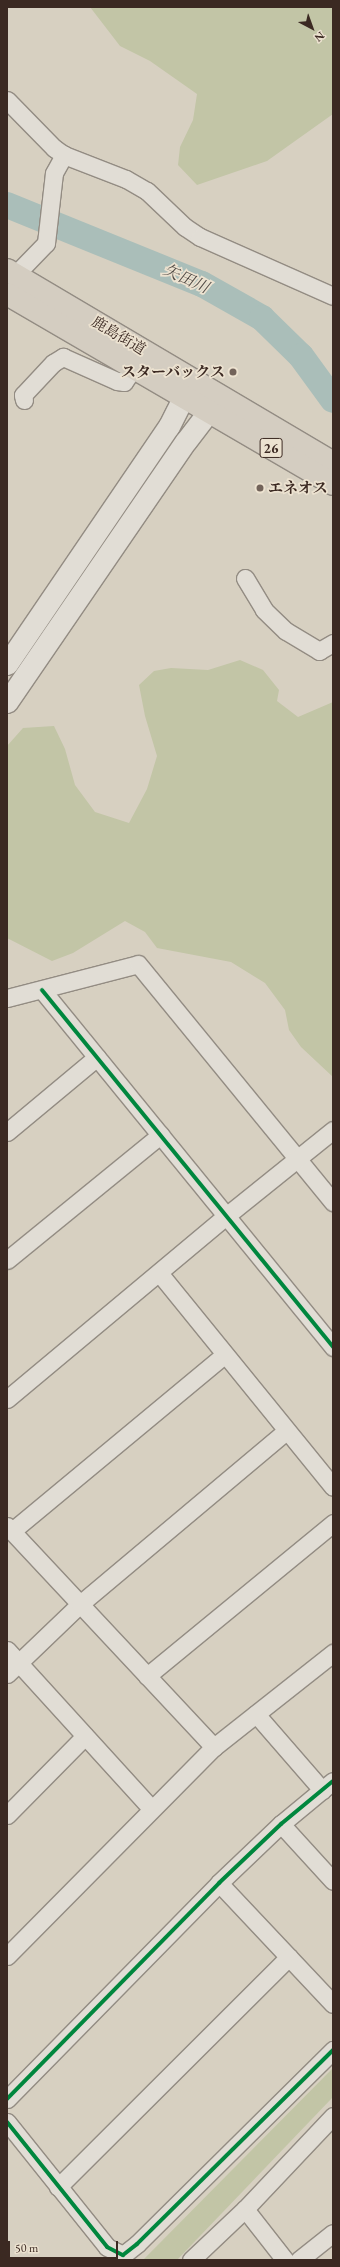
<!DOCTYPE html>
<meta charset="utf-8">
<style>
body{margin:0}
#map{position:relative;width:340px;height:2267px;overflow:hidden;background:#d7d0c1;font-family:"EB Garamond","Noto Serif JP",serif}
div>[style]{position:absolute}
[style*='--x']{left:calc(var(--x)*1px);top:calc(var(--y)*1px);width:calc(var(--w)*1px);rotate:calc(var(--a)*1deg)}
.green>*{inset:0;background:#c2c5a6}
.river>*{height:26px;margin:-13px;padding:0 13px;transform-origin:13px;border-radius:13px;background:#aabeb9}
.roads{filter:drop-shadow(1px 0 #938c83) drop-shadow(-1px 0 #938c83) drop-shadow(0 1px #938c83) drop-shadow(0 -1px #938c83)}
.minor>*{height:17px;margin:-8.5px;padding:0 8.5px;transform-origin:8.5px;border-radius:8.5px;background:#e1ddd5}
.tertiary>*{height:21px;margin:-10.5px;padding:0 10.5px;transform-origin:10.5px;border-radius:10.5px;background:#e1ddd5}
.primary>*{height:22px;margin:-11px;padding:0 11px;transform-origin:11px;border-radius:11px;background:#d4cdc1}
.cycleway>*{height:4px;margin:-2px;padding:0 2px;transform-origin:2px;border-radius:2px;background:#00873e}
.dots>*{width:11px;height:11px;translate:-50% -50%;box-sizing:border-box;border:2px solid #ece2d0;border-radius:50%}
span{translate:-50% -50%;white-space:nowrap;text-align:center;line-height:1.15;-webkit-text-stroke:3.5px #ece2d0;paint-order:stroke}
.shield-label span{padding:1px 3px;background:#ece2d0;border:1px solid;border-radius:3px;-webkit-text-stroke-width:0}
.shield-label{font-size:14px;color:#3b2922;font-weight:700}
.street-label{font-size:15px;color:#3b2922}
.poi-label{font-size:15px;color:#3b2922;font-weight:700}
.right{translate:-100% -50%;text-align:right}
.left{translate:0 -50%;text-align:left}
.water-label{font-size:16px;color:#524c47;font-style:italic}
.frame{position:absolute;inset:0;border:8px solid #3b2922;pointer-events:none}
.north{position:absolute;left:292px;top:8px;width:40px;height:40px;-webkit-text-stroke:3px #ece2d0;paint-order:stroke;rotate:139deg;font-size:11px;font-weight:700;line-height:16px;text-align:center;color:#3b2922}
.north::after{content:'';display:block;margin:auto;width:14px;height:18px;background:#3b2922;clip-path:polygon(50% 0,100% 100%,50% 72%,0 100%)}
.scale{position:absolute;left:8px;top:2241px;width:110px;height:18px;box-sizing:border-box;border:2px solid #3b2922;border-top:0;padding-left:5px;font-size:12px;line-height:14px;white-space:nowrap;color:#3b2922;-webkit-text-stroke:3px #ece2d0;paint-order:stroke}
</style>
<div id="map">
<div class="green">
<i style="clip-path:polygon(90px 7px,333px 7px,333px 114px,267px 161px,197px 185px,178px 165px,180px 147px,193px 120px,197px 94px,150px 61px,120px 46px)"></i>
<i style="clip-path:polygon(240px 660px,263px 670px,279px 690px,277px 701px,298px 717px,333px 702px,333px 1077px,301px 1047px,289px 1030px,285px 1010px,265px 983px,231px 962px,157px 948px,145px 932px,125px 921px,73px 953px,52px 961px,7px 938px,7px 746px,23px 728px,54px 726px,65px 749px,75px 785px,95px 812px,129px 823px,147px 789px,157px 756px,145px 716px,139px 685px,154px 671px,171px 668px,208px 670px)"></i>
<i style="clip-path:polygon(333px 2068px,333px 2097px,177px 2260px,143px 2260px)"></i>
</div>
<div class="river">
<i style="--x:7;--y:205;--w:210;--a:22.1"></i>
<i style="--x:202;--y:284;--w:69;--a:29.5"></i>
<i style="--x:262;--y:318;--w:54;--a:44.3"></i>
<i style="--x:301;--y:356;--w:54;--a:54"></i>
</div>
<div class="roads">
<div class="minor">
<i style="--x:7;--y:100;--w:67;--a:45.6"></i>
<i style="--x:54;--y:148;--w:12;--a:35"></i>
<i style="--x:64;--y:155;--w:66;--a:21.2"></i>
<i style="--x:126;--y:179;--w:24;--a:30"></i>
<i style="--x:147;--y:191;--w:52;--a:43.5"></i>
<i style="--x:185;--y:227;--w:18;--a:34"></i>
<i style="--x:200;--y:237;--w:145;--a:23.9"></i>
<i style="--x:16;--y:274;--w:43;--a:-45.9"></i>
<i style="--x:46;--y:243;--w:70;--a:-83.5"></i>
<i style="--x:54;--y:173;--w:21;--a:-61"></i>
<i style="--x:24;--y:400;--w:5;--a:-101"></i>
<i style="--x:23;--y:395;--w:44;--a:-46.8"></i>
<i style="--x:53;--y:363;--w:12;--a:-31"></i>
<i style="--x:63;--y:357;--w:59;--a:24"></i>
<i style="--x:117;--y:381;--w:7;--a:8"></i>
<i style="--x:124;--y:382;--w:18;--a:-56"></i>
<i style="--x:245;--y:578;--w:37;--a:59"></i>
<i style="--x:264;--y:610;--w:30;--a:44"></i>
<i style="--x:286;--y:631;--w:39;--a:31"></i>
<i style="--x:319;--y:651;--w:16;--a:-30"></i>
<i style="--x:42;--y:990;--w:461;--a:50.8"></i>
<i style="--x:7;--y:998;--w:135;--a:-14.5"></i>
<i style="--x:138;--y:964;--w:308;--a:50.7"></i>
<i style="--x:7;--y:1132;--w:117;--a:-39.8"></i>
<i style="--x:7;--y:1260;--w:198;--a:-39.2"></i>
<i style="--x:160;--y:1274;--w:274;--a:50.9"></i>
<i style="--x:7;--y:1399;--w:285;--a:-39.9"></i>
<i style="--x:226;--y:1216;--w:137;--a:-38.8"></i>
<i style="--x:7;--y:1526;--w:303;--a:46.9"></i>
<i style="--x:12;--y:1531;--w:276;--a:-39.7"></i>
<i style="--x:7;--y:1650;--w:214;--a:47.7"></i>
<i style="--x:7;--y:1674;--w:101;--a:-43.8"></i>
<i style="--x:80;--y:1604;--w:269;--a:-40"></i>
<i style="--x:147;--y:1676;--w:241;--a:-39.4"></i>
<i style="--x:256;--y:1714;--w:101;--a:49"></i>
<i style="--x:7;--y:1815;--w:111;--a:-45.4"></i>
<i style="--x:281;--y:1824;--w:77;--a:47.6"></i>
<i style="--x:219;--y:1883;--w:166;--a:46.7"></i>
<i style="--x:7;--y:1956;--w:294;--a:-45.3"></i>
<i style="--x:214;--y:1747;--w:152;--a:-38.3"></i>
<i style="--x:7;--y:2099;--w:303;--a:-45.5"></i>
<i style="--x:219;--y:1883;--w:86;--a:-43.6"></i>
<i style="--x:281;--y:1824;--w:67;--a:-39.6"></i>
<i style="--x:7;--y:2122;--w:160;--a:51.3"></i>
<i style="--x:107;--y:2247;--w:18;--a:27"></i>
<i style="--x:123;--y:2255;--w:18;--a:-38"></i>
<i style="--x:137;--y:2244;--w:276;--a:-44.7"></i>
<i style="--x:58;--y:2187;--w:326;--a:-44.9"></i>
<i style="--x:245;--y:2209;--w:65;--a:51.9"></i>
<i style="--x:191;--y:2260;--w:74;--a:-43.4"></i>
<i style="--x:245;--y:2209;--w:128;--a:-46.6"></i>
<i style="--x:299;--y:2260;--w:43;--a:-38.5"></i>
</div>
<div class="tertiary">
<i style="--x:7;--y:664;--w:288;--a:-55.8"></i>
<i style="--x:169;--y:426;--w:49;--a:-63.4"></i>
<i style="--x:7;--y:702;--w:316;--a:-55.6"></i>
<i style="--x:186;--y:441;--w:54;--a:-52.5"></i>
</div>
<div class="primary">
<i style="--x:7;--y:270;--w:379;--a:30.6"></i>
<i style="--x:7;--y:294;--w:377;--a:30.2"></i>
</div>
</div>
<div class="cycleway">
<i style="--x:42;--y:990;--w:461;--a:50.8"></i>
<i style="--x:7;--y:2099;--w:303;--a:-45.5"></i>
<i style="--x:219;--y:1883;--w:86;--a:-43.6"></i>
<i style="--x:281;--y:1824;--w:67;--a:-39.6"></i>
<i style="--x:7;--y:2122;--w:160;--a:51.3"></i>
<i style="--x:107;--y:2247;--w:18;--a:27"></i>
<i style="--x:123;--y:2255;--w:18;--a:-38"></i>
<i style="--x:137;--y:2244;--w:276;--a:-44.7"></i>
</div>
<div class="dots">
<i style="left:233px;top:372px;background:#72635a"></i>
<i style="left:260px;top:488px;background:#72635a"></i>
</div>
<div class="shield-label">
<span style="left:271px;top:448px">26</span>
</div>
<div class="street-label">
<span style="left:119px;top:335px;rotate:31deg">鹿島街道</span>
</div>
<div class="poi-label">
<span class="right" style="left:225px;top:372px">スターバックス</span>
<span class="left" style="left:268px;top:488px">エネオス</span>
</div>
<div class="water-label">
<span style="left:186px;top:279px;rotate:24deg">矢田川</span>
</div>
<div class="frame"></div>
<div class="north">N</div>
<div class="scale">50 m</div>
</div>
